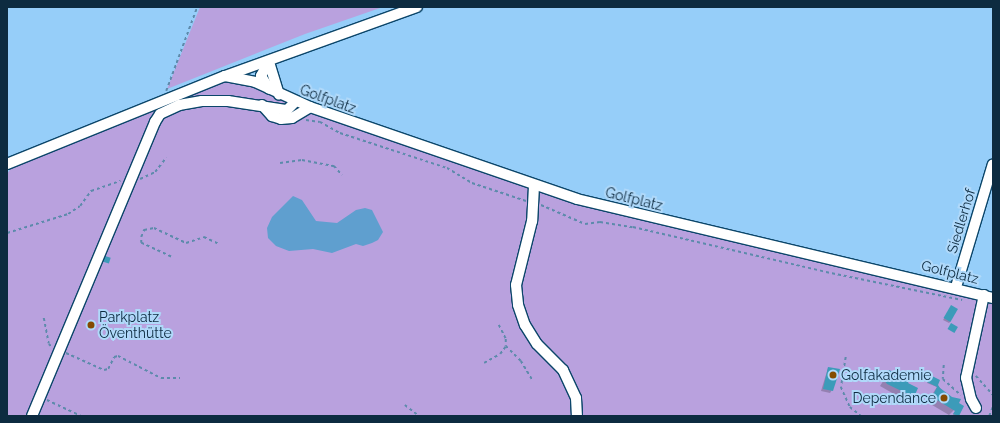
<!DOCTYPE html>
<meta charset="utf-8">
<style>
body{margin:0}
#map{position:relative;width:1000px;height:423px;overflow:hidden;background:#96cef9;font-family:Raleway,sans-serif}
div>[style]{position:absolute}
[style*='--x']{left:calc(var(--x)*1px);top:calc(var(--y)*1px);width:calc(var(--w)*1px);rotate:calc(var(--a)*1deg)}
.green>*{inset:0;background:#b9a1de}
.water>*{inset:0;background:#5f9fcf}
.shadow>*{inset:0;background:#0003}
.building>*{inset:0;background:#3c9bb9;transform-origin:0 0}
.path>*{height:1.5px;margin-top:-0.75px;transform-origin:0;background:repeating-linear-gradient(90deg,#5d8aab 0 3px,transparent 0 6px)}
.roads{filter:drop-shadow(1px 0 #0c466a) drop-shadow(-1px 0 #0c466a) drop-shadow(0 1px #0c466a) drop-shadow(0 -1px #0c466a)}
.minor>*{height:10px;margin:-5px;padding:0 5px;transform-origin:5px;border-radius:5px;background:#fff}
.dots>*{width:11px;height:11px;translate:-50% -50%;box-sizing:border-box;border:2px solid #b0d9fa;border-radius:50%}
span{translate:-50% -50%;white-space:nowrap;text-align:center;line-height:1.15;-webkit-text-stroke:4px #b0d9fa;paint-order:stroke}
.street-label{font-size:14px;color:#0d2b40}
.poi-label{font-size:14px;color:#0d2b40}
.left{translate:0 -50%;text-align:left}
.right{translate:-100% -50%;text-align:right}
.frame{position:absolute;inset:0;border:8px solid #0d2b40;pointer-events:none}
</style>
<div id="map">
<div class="green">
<i style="clip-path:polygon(200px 7px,383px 7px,305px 34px,167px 89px)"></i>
<i style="clip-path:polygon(229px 80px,236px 80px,533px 189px,993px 301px,993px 416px,7px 416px,7px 174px,11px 168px)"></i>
</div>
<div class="water">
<i style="clip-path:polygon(293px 196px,302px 200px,316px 221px,337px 223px,356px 210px,365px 208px,372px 210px,383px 232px,378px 240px,372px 243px,363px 246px,356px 244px,332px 253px,313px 249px,289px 251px,276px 246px,268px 238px,267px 228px,272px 217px)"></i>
</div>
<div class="shadow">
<i style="clip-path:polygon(951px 308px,950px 322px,949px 323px,943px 320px)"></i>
<i style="clip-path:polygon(828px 368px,832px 390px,830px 393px,821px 391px)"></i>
<i style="clip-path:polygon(889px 372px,891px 375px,907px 384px,913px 396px,908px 402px,880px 386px)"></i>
<i style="clip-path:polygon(930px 376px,956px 407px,963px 406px,958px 416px,953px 415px,957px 407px,949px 415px,927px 402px,937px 387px,927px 383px)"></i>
</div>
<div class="building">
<i style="left:105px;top:256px;width:6px;height:6px;rotate:18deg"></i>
<i style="left:951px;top:305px;width:8px;height:15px;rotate:30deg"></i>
<i style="left:951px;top:323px;width:8px;height:7px;rotate:30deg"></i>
<i style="clip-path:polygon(828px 367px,840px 369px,833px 391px,823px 389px)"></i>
<i style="clip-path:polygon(889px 370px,893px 372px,892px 375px,909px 381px,908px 383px,918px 388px,914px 397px,887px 384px,884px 380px)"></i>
<i style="clip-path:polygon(930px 375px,940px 380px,938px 385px,940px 388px,952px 397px,961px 399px,959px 403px,964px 406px,959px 416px,953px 414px,955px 411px,932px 397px,937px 387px,927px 382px)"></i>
</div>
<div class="path">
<i style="--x:166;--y:91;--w:90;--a:-69.7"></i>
<i style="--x:306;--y:120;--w:14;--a:8"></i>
<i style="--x:320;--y:122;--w:23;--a:29"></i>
<i style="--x:340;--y:133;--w:113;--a:18.1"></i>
<i style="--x:447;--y:168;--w:29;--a:31"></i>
<i style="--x:472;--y:183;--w:57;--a:18.4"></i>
<i style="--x:280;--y:163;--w:22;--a:-8"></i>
<i style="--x:302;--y:160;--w:33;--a:11"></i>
<i style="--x:334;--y:166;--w:12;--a:48"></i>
<i style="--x:140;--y:179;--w:17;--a:-25"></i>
<i style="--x:155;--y:172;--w:18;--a:-52"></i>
<i style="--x:541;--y:205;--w:48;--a:23.4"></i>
<i style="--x:585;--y:224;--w:15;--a:-8"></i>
<i style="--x:600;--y:222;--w:33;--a:9"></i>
<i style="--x:633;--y:227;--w:198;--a:13.1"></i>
<i style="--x:826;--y:272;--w:139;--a:11.6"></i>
<i style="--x:7;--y:233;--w:64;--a:-17.3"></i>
<i style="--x:68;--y:214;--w:14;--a:-34"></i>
<i style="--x:80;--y:206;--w:19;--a:-54"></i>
<i style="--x:91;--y:191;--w:31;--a:-19"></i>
<i style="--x:171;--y:257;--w:33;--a:-155"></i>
<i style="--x:141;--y:243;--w:6;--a:-90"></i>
<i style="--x:141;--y:237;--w:8;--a:-67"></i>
<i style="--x:144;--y:230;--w:10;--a:-11"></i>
<i style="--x:154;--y:228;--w:35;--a:25"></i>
<i style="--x:186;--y:243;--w:19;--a:-18"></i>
<i style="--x:204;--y:237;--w:17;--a:25"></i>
<i style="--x:44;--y:318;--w:26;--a:79"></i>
<i style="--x:49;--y:344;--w:4;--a:45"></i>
<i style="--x:499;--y:325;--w:16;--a:63"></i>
<i style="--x:506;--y:339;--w:7;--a:90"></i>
<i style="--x:506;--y:346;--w:21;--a:45"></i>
<i style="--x:521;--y:361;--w:23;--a:59"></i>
<i style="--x:66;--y:353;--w:42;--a:24.1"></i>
<i style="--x:104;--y:370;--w:4;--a:-14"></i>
<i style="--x:108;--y:369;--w:13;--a:-63"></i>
<i style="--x:114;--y:357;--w:4;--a:-14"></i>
<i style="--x:118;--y:356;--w:48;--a:27.1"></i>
<i style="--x:161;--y:378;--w:19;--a:0"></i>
<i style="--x:846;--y:357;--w:30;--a:99"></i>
<i style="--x:841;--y:387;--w:22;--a:66"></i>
<i style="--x:850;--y:407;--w:14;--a:39"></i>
<i style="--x:484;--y:363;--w:18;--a:-29"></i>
<i style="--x:500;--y:354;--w:10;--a:-53"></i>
<i style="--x:944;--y:365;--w:14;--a:94"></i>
<i style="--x:943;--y:379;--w:24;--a:42"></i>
<i style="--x:976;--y:376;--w:25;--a:48"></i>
<i style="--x:47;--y:400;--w:38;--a:25"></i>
<i style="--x:405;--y:405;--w:18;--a:38"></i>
<i style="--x:989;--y:416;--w:11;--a:-68"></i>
</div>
<div class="roads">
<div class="minor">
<i style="--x:269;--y:62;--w:34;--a:73"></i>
<i style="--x:269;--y:62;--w:16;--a:120"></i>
<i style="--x:261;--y:76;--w:15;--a:58"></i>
<i style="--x:225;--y:76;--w:31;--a:11"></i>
<i style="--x:255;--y:82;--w:60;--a:24.4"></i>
<i style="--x:310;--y:107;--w:282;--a:19"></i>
<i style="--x:577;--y:199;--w:428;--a:13.4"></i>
<i style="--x:262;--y:105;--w:15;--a:48"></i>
<i style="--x:272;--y:116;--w:9;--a:18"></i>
<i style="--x:281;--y:119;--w:11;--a:-5"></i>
<i style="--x:292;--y:118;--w:21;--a:-31"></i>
<i style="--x:7;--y:164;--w:235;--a:-22"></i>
<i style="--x:225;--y:76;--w:204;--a:-19.8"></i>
<i style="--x:534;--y:186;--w:35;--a:93"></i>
<i style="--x:532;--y:221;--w:66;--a:104"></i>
<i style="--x:516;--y:285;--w:20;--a:84"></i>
<i style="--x:518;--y:305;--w:21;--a:71"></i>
<i style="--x:525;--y:325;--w:22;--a:58"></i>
<i style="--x:537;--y:344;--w:37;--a:45"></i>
<i style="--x:563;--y:370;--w:31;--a:65"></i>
<i style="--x:576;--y:398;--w:18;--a:87"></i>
<i style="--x:956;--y:287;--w:128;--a:-73.3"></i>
<i style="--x:976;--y:408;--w:10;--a:-119"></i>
<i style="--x:971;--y:399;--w:22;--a:-103"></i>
<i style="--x:966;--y:378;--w:85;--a:-77.8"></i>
<i style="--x:32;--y:416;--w:319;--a:-67.3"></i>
<i style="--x:155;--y:122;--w:9;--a:-58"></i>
<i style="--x:160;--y:114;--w:21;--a:-25"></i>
<i style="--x:179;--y:105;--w:23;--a:-10"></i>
<i style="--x:202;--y:101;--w:26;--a:0"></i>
<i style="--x:228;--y:101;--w:60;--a:8.7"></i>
<i style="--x:287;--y:110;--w:11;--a:-45"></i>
</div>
</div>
<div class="dots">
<i style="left:91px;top:325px;background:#854b00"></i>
<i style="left:833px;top:375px;background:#854b00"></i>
<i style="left:944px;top:398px;background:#854b00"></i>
</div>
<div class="street-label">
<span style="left:328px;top:99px;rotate:20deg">Golfplatz</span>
<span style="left:634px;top:199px;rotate:14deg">Golfplatz</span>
<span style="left:961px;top:221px;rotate:-73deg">Siedlerhof</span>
<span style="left:950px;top:272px;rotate:14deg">Golfplatz</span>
</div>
<div class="poi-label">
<span class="left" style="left:99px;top:325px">Parkplatz<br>Öventhütte</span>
<span class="left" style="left:841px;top:375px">Golfakademie</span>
<span class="right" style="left:936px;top:398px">Dependance</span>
</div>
<div class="frame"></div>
</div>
